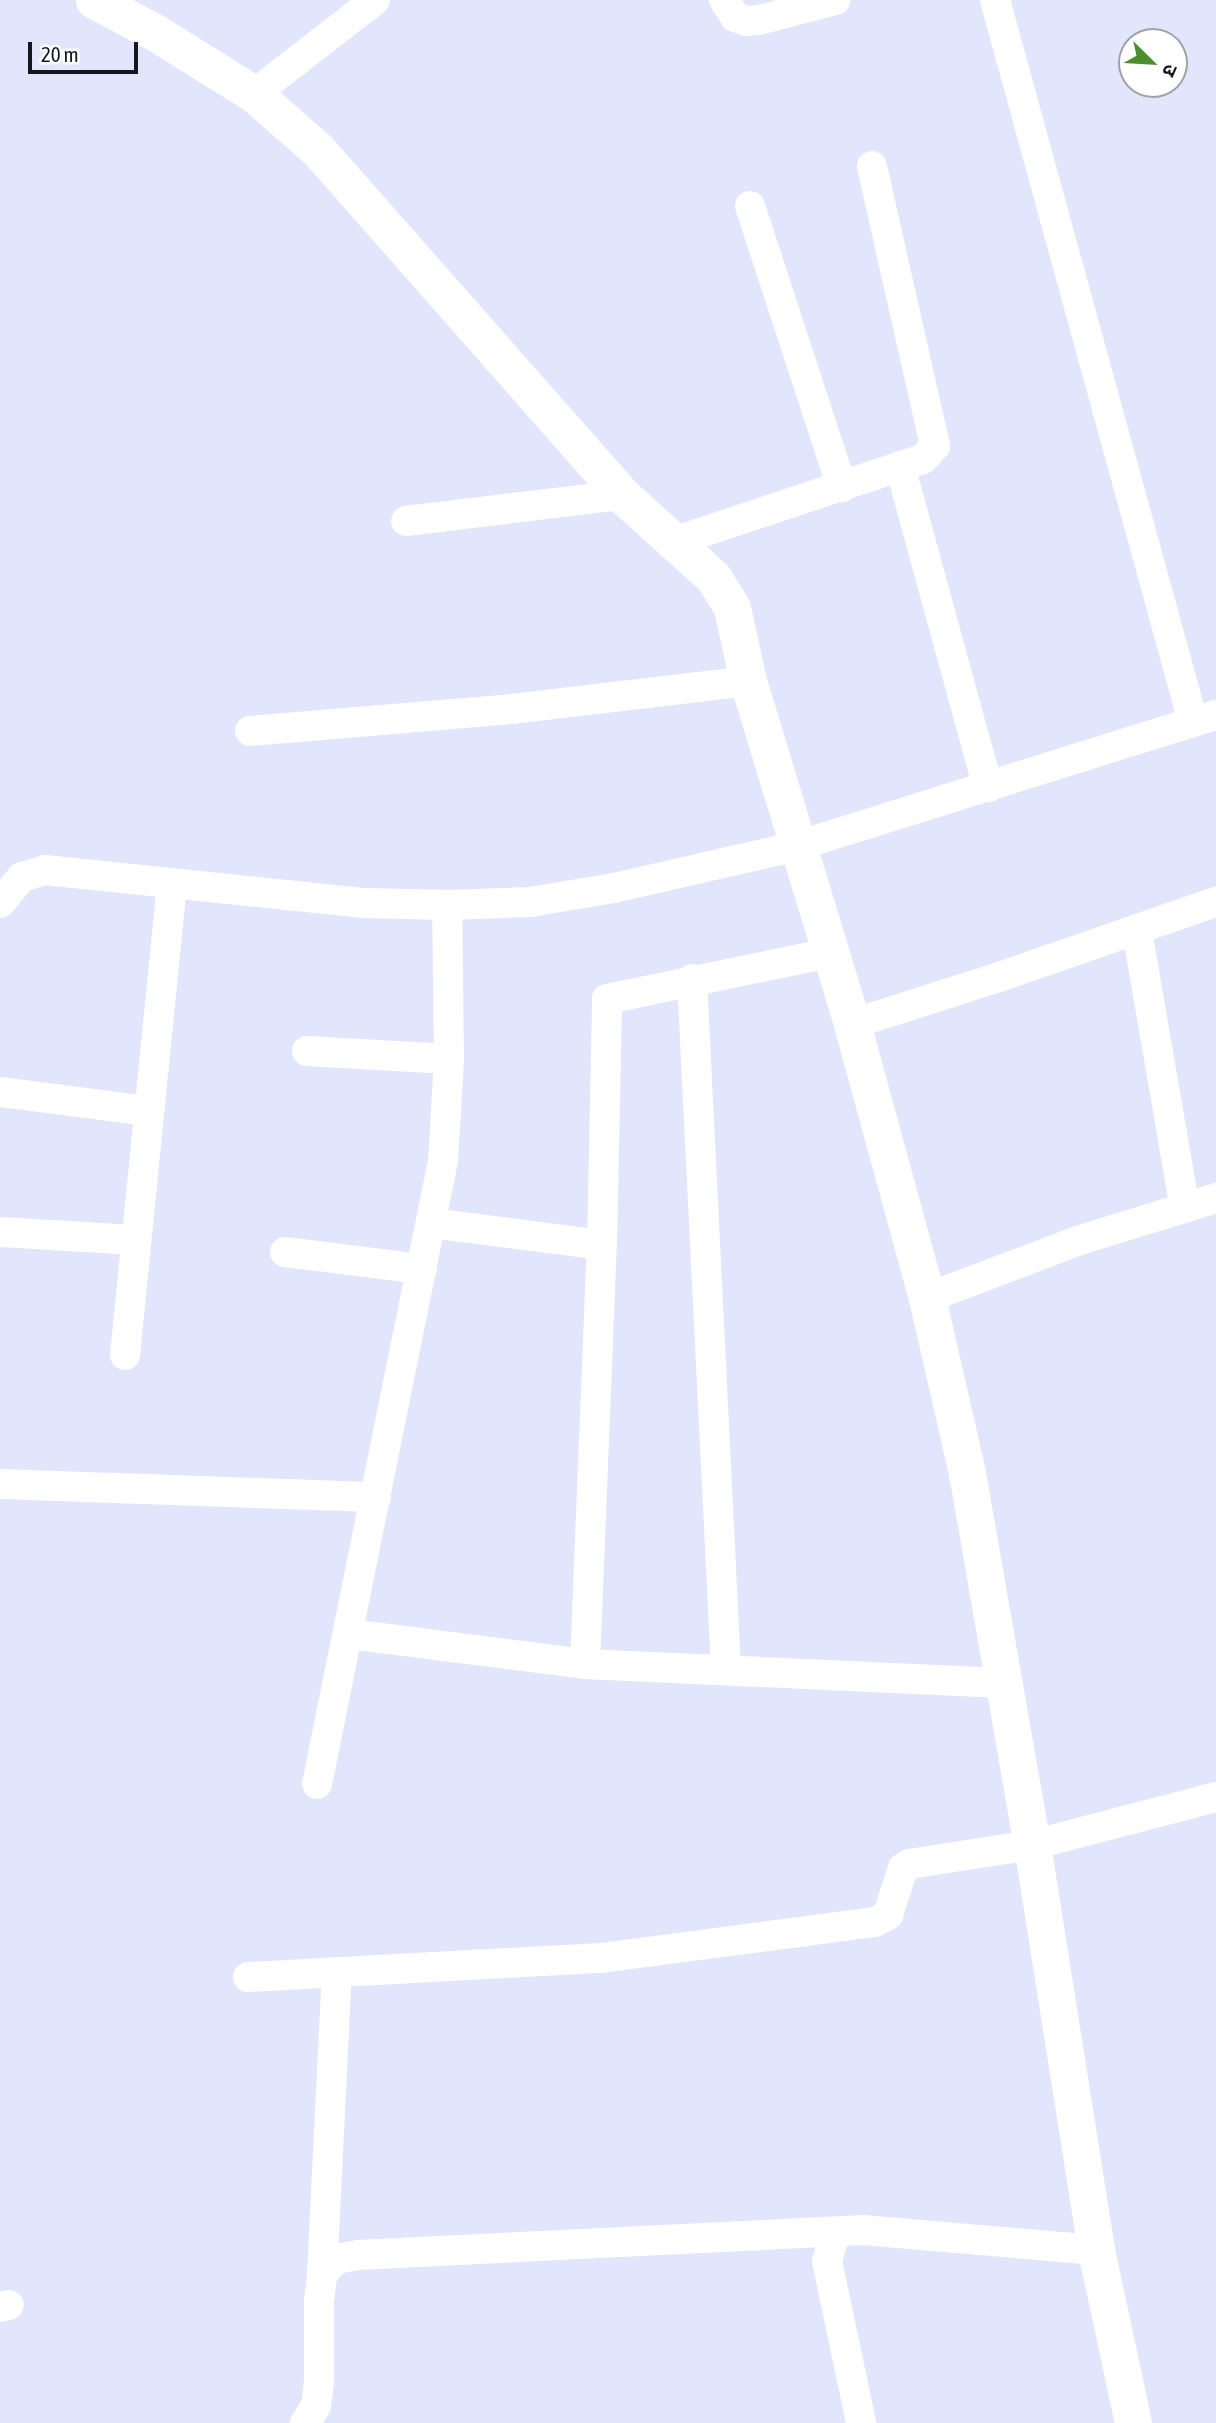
<!DOCTYPE html>
<meta charset="utf-8">
<style>
body{margin:0}
#map{position:relative;width:1216px;height:2423px;overflow:hidden;background:#e1e6fc;font-family:"Asap Condensed","Noto Sans Devanagari",sans-serif}
div>[style]{position:absolute}
[style*='--x']{left:calc(var(--x)*1px);top:calc(var(--y)*1px);width:calc(var(--w)*1px);rotate:calc(var(--a)*1deg)}
.minor>*{height:30px;margin:-15px;padding:0 15px;transform-origin:15px;border-radius:15px;background:#fff}
.tertiary>*{height:37px;margin:-18.5px;padding:0 18.5px;transform-origin:18.5px;border-radius:18.5px;background:#fff}
span{translate:-50% -50%;white-space:nowrap;text-align:center;line-height:1.15;-webkit-text-stroke:7px #fff;paint-order:stroke}
.north{position:absolute;left:1118px;top:28px;width:70px;height:70px;box-sizing:border-box;background:#fff;border:2px solid #a1a2a5;border-radius:50%;rotate:114deg;font-size:19px;font-weight:700;line-height:28px;text-align:center;color:#15171e}
.north::after{content:'';display:block;margin:auto;width:24px;height:32px;background:#4d8d2e;clip-path:polygon(50% 0,100% 100%,50% 72%,0 100%)}
.scale{position:absolute;left:28px;top:42px;width:110px;height:32px;box-sizing:border-box;border:4px solid #15171e;border-top:0;padding-left:9px;font-size:21px;line-height:24px;white-space:nowrap;color:#15171e;-webkit-text-stroke:5px #fff;paint-order:stroke}
</style>
<div id="map">
<div class="minor">
<i style="--x:724;--y:0;--w:20;--a:57"></i>
<i style="--x:735;--y:17;--w:12;--a:20"></i>
<i style="--x:746;--y:21;--w:13;--a:-4"></i>
<i style="--x:759;--y:20;--w:79;--a:-14.7"></i>
<i style="--x:995;--y:0;--w:749;--a:74.66"></i>
<i style="--x:254;--y:94;--w:153;--a:-37.8"></i>
<i style="--x:750;--y:206;--w:296;--a:71.9"></i>
<i style="--x:900;--y:466;--w:333;--a:74.7"></i>
<i style="--x:406;--y:521;--w:218;--a:-6.9"></i>
<i style="--x:676;--y:541;--w:260;--a:-18.4"></i>
<i style="--x:923;--y:459;--w:18;--a:-47"></i>
<i style="--x:935;--y:446;--w:287;--a:-102.7"></i>
<i style="--x:250;--y:731;--w:262;--a:-4.8"></i>
<i style="--x:511;--y:709;--w:239;--a:-6.7"></i>
<i style="--x:0;--y:903;--w:34;--a:-50"></i>
<i style="--x:22;--y:877;--w:24;--a:-17"></i>
<i style="--x:45;--y:870;--w:324;--a:5.9"></i>
<i style="--x:367;--y:903;--w:80;--a:1.4"></i>
<i style="--x:447;--y:905;--w:83;--a:-2.1"></i>
<i style="--x:530;--y:902;--w:85;--a:-9.5"></i>
<i style="--x:614;--y:888;--w:188;--a:-12.9"></i>
<i style="--x:797;--y:846;--w:439;--a:-17.4"></i>
<i style="--x:1137;--y:931;--w:281;--a:80.2"></i>
<i style="--x:692;--y:979;--w:692;--a:87.18"></i>
<i style="--x:852;--y:1024;--w:157;--a:-17.7"></i>
<i style="--x:1002;--y:976;--w:226;--a:-19.1"></i>
<i style="--x:307;--y:1051;--w:142;--a:3.2"></i>
<i style="--x:0;--y:1092;--w:150;--a:7.3"></i>
<i style="--x:431;--y:1223;--w:172;--a:7.3"></i>
<i style="--x:0;--y:1232;--w:136;--a:3.4"></i>
<i style="--x:285;--y:1252;--w:138;--a:7.1"></i>
<i style="--x:927;--y:1298;--w:160;--a:-20.8"></i>
<i style="--x:1077;--y:1241;--w:145;--a:-17.2"></i>
<i style="--x:125;--y:1355;--w:473;--a:-84.3"></i>
<i style="--x:0;--y:1484;--w:376;--a:2"></i>
<i style="--x:349;--y:1634;--w:238;--a:7.2"></i>
<i style="--x:585;--y:1664;--w:418;--a:2.6"></i>
<i style="--x:585;--y:1664;--w:419;--a:-87.7"></i>
<i style="--x:602;--y:1245;--w:246;--a:-88.8"></i>
<i style="--x:607;--y:999;--w:227;--a:-11.7"></i>
<i style="--x:317;--y:1784;--w:636;--a:-78.57"></i>
<i style="--x:443;--y:1161;--w:102;--a:-86.6"></i>
<i style="--x:449;--y:1059;--w:154;--a:-90.7"></i>
<i style="--x:248;--y:1977;--w:354;--a:-3.1"></i>
<i style="--x:601;--y:1958;--w:276;--a:-7.5"></i>
<i style="--x:875;--y:1922;--w:15;--a:-28"></i>
<i style="--x:888;--y:1915;--w:49;--a:-72.3"></i>
<i style="--x:903;--y:1868;--w:7;--a:-34"></i>
<i style="--x:909;--y:1864;--w:124;--a:-8.8"></i>
<i style="--x:1032;--y:1845;--w:190;--a:-14.6"></i>
<i style="--x:835;--y:2232;--w:30;--a:105"></i>
<i style="--x:827;--y:2261;--w:166;--a:78.1"></i>
<i style="--x:322;--y:2275;--w:303;--a:-87.2"></i>
<i style="--x:0;--y:2307;--w:9;--a:-13"></i>
<i style="--x:305;--y:2423;--w:20;--a:-57"></i>
<i style="--x:316;--y:2406;--w:25;--a:-83"></i>
<i style="--x:319;--y:2381;--w:80;--a:-90"></i>
<i style="--x:319;--y:2301;--w:26;--a:-83"></i>
<i style="--x:322;--y:2275;--w:21;--a:-49"></i>
<i style="--x:336;--y:2259;--w:22;--a:-10"></i>
<i style="--x:358;--y:2255;--w:506;--a:-2.83"></i>
<i style="--x:863;--y:2230;--w:234;--a:4.9"></i>
</div>
<div class="tertiary">
<i style="--x:94;--y:0;--w:70;--a:28"></i>
<i style="--x:156;--y:33;--w:115;--a:31.9"></i>
<i style="--x:254;--y:94;--w:85;--a:41.2"></i>
<i style="--x:318;--y:150;--w:460;--a:48.6"></i>
<i style="--x:622;--y:495;--w:122;--a:42"></i>
<i style="--x:713;--y:577;--w:36;--a:58"></i>
<i style="--x:732;--y:608;--w:75;--a:77.6"></i>
<i style="--x:748;--y:681;--w:358;--a:73.1"></i>
<i style="--x:852;--y:1024;--w:284;--a:74.7"></i>
<i style="--x:927;--y:1298;--w:180;--a:77.1"></i>
<i style="--x:967;--y:1473;--w:378;--a:80.1"></i>
<i style="--x:1032;--y:1845;--w:410;--a:81"></i>
<i style="--x:1096;--y:2250;--w:177;--a:77.9"></i>
</div>
<div class="north">उ</div>
<div class="scale">20 m</div>
</div>
